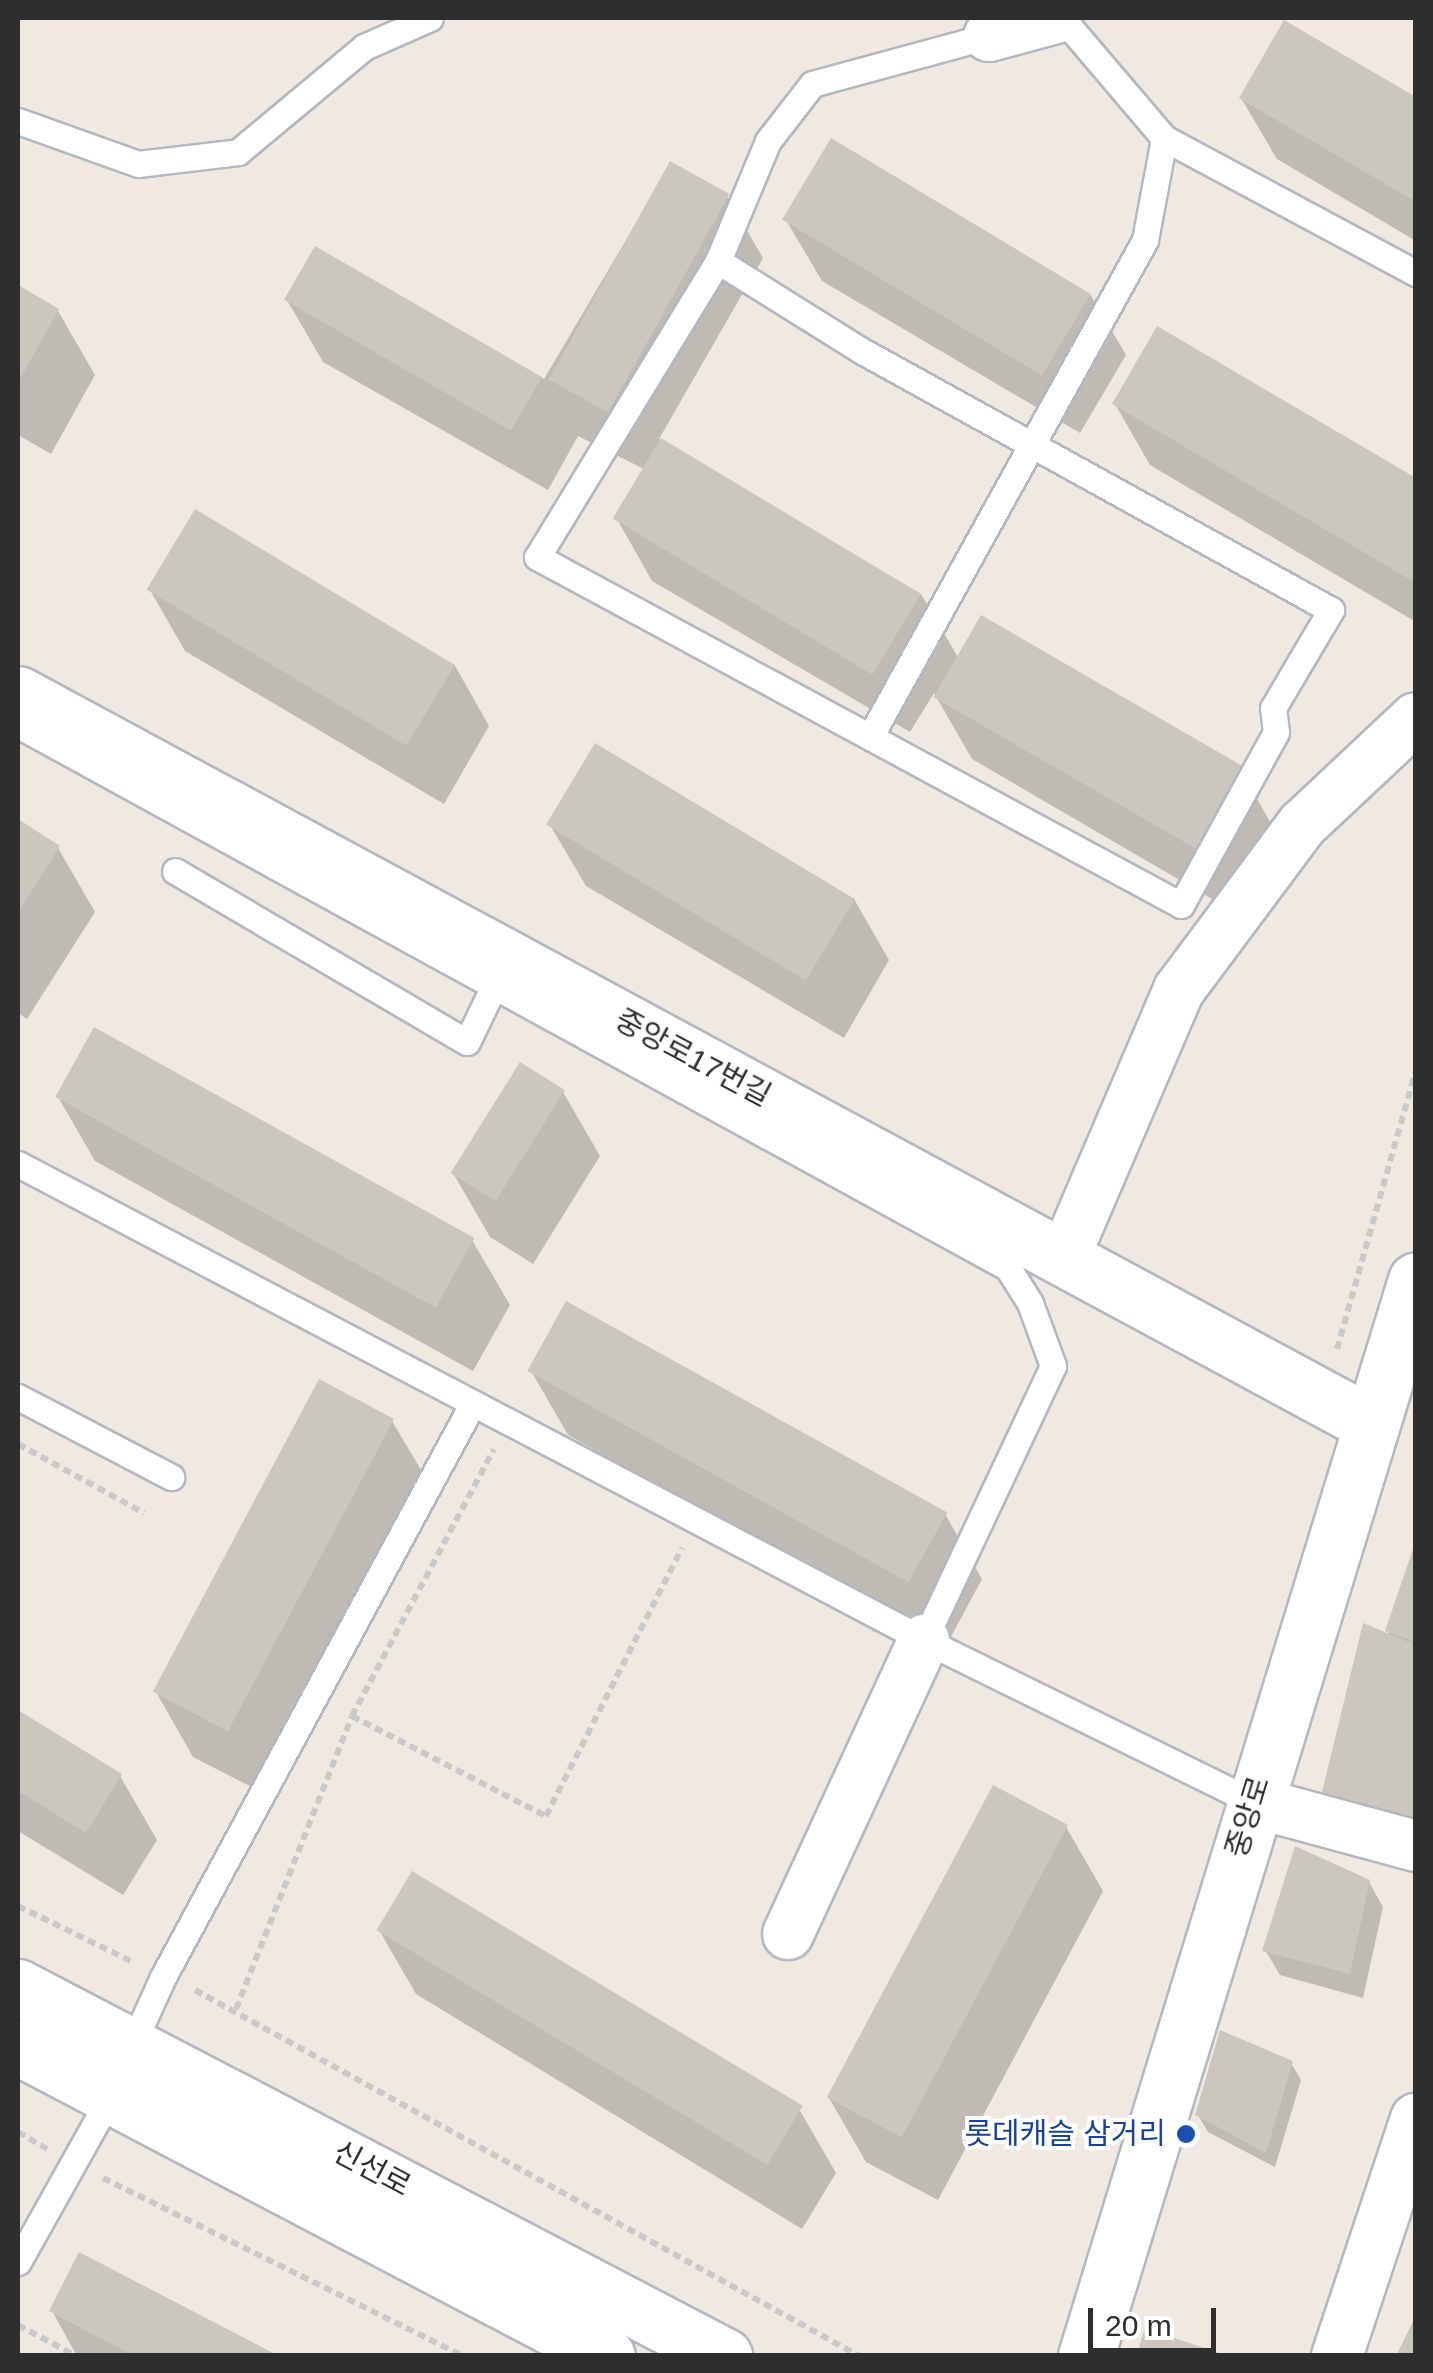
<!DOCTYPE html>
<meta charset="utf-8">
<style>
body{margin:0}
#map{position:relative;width:1433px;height:2373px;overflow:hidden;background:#efe9e1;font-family:Arial,"Noto Sans KR",sans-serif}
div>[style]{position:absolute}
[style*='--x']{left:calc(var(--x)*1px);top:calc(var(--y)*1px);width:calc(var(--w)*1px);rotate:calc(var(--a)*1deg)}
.shadow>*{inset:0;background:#0003}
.building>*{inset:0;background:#cbc7bf;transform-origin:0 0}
.path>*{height:6px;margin-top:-3px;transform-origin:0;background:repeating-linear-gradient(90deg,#c9c9c9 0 8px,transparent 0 13px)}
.roads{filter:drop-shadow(2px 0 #b4b7c1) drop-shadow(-2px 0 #b4b7c1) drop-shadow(0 2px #b4b7c1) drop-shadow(0 -2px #b4b7c1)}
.service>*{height:25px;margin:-12.5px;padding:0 12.5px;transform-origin:12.5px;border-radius:12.5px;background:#fff}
.minor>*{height:50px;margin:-25px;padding:0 25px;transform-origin:25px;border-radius:25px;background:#fff}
.tertiary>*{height:55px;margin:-27.5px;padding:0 27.5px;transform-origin:27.5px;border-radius:27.5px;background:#fff}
.secondary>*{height:55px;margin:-27.5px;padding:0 27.5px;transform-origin:27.5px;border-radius:27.5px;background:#fff}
.dots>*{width:28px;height:28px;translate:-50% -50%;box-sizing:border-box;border:5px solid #fff;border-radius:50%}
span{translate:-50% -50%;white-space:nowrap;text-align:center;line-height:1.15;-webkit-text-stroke:8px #fff;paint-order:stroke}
.street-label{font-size:30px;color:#2e2e2e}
.transit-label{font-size:30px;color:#164399}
.right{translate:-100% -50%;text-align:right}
.frame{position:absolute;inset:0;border:20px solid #2e2e2e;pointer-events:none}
.scale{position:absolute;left:1088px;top:2308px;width:128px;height:45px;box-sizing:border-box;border:5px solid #2e2e2e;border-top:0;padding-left:12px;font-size:30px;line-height:35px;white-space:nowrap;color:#2e2e2e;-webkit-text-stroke:8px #fff;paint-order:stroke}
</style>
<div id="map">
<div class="shadow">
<i style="clip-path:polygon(1241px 98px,1416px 100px,1416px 241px,1277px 159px)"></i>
<i style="clip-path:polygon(671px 164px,727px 196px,763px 258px,659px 439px,921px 594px,959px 659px,1241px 771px,1276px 832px,1231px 910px,972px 759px,934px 693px,910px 732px,652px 581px,617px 519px,646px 470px,578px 436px,548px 490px,323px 362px,287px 300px,316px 249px,544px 379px)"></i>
<i style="clip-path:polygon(786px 220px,1090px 294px,1126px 355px,1080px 433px,822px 281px)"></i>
<i style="clip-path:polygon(18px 288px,58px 311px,95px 375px,51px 454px,18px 435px)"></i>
<i style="clip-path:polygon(1115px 404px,1416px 481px,1416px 622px,1150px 465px)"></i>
<i style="clip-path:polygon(150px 590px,454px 664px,489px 726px,444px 804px,185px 651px)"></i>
<i style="clip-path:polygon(18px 822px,58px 848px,95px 912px,27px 1019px,18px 1013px)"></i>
<i style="clip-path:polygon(550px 825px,854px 899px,889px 960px,844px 1038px,586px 886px)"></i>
<i style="clip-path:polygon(563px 1092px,600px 1156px,533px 1264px,490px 1237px,453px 1173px)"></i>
<i style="clip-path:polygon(58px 1097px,472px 1240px,510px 1305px,473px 1371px,95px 1161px)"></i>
<i style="clip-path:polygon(531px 1371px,945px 1514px,982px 1579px,946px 1646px,568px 1435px)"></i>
<i style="clip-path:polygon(392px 1421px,430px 1485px,265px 1794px,193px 1757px,156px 1692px)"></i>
<i style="clip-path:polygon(1416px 1549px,1416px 1846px,1388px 1630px)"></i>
<i style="clip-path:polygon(18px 1713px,120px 1776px,157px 1840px,123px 1895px,18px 1831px)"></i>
<i style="clip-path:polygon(1066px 1827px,1103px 1891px,938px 2200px,866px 2162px,829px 2098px)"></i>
<i style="clip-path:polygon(1369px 1882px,1383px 1907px,1363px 1998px,1280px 1975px,1265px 1950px)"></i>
<i style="clip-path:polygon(379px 1930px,799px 2109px,836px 2173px,802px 2229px,416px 1994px)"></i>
<i style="clip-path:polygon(1291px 2063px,1301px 2080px,1275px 2167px,1208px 2132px,1198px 2115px)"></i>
<i style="clip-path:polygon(52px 2311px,273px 2356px,77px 2356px)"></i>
</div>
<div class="building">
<i style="clip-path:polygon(1284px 20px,1416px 97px,1416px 202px,1239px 98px)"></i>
<i style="left:831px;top:138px;width:303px;height:95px;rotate:31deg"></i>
<i style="left:670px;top:161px;width:68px;height:250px;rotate:29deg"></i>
<i style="left:315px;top:246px;width:262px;height:62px;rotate:30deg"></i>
<i style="clip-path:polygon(18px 285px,59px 309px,18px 383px)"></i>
<i style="clip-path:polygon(1157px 326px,1416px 478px,1416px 583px,1112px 404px)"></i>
<i style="left:661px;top:438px;width:303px;height:94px;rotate:31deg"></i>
<i style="left:195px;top:509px;width:303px;height:94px;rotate:31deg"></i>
<i style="left:981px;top:615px;width:304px;height:95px;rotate:30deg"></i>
<i style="left:595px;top:743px;width:303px;height:95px;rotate:31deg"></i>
<i style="clip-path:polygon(18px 819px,60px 846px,18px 913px)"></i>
<i style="left:94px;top:1027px;width:435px;height:80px;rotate:29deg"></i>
<i style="left:520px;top:1062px;width:53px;height:131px;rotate:32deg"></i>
<i style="left:566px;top:1301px;width:436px;height:80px;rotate:29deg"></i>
<i style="left:319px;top:1379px;width:85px;height:354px;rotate:28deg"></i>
<i style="clip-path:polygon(1415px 1543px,1416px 1543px,1416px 1642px,1385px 1631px)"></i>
<i style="clip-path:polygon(1363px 1623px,1416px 1645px,1416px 1826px,1321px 1796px)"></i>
<i style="clip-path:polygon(18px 1710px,122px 1774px,86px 1833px,18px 1791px)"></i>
<i style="left:993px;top:1785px;width:85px;height:354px;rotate:28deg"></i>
<i style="clip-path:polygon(1295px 1846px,1370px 1880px,1350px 1974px,1262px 1951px)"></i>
<i style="left:412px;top:1871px;width:456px;height:69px;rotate:31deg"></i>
<i style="clip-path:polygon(1220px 2030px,1293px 2061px,1266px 2153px,1195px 2115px)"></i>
<i style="clip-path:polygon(79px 2252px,279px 2356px,134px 2356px,49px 2311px)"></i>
<i style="clip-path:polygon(1416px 2315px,1416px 2356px,1396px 2356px)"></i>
<i style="clip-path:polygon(1145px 2328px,1225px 2355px,1225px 2356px,1136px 2356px)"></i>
</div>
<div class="path">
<i style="--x:1337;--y:1349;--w:291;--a:-74.2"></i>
<i style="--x:18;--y:1444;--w:144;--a:28.7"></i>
<i style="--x:352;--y:1716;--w:218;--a:27.3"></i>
<i style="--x:546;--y:1816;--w:301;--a:-63.1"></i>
<i style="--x:18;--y:1906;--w:128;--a:26"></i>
<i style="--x:195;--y:1990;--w:758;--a:28.86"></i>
<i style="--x:236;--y:2009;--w:315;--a:-68.4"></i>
<i style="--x:352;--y:1716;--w:302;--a:-62"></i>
<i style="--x:18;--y:2132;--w:34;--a:30"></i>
<i style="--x:103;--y:2178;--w:402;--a:26.3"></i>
<i style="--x:18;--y:2325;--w:66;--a:28.1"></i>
</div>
<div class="roads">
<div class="service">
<i style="--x:1062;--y:18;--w:157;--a:49.6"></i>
<i style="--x:18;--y:121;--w:127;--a:19.7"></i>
<i style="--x:138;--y:164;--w:101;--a:-6.8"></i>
<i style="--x:238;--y:152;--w:164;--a:-39.8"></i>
<i style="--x:364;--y:47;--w:72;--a:-23.7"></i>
<i style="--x:718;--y:261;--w:347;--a:121.4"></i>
<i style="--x:537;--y:557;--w:732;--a:28.39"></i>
<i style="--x:1181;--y:905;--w:197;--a:-61.2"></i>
<i style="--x:1276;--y:732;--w:24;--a:-97"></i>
<i style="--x:1273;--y:708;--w:114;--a:-59.4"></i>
<i style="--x:1331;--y:610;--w:536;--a:-151.09"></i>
<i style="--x:862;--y:351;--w:170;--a:-148"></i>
<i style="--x:718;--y:261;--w:130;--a:-67.4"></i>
<i style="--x:768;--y:141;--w:72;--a:-52.3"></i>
<i style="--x:812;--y:84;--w:183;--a:-15.2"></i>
<i style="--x:18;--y:725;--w:1129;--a:28.74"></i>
<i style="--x:1008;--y:1268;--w:41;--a:57.8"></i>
<i style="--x:1030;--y:1303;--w:67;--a:69.9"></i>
<i style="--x:1053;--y:1366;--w:303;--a:115.2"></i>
<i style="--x:870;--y:737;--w:568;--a:-61.04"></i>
<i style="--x:1145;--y:240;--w:104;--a:-79.4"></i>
<i style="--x:1164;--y:138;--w:286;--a:28.2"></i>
<i style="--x:175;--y:871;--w:338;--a:30.4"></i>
<i style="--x:467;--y:1042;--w:62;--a:-64.3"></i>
<i style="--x:18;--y:1164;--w:1023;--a:27.72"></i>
<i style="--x:924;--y:1640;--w:367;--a:26.2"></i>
<i style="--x:18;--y:1397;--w:173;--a:27.6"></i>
<i style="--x:129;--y:2052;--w:82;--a:-65.6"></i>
<i style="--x:163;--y:1977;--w:652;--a:-61.63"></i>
<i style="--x:18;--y:2262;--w:197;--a:-60.8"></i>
</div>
<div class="minor">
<i style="--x:989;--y:36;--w:69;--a:-15"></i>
<i style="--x:1064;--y:1258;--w:292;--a:-66.8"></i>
<i style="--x:1179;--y:990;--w:206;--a:-53.3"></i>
<i style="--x:1302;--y:825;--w:156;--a:-43.2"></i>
<i style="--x:1253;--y:1802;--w:169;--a:15.1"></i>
<i style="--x:788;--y:1934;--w:324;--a:-65.2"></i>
<i style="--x:1337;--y:2356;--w:250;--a:-71.6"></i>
</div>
<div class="tertiary">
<i style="--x:18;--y:694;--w:1535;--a:28.35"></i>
</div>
<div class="secondary">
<i style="--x:18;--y:1987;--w:797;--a:27.59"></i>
<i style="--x:18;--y:2047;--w:665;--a:27.68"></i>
<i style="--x:1086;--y:2356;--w:1125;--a:-72.95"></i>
</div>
</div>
<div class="dots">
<i style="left:1186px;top:2134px;background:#1a4fb4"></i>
</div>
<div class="street-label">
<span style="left:693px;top:1058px;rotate:28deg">중앙로17번길</span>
<span style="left:1248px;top:1817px;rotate:-73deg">중앙로</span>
<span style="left:372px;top:2169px;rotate:28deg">신선로</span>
</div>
<div class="transit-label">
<span class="right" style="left:1166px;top:2134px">롯데캐슬 삼거리</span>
</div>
<div class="frame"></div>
<div class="scale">20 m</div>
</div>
